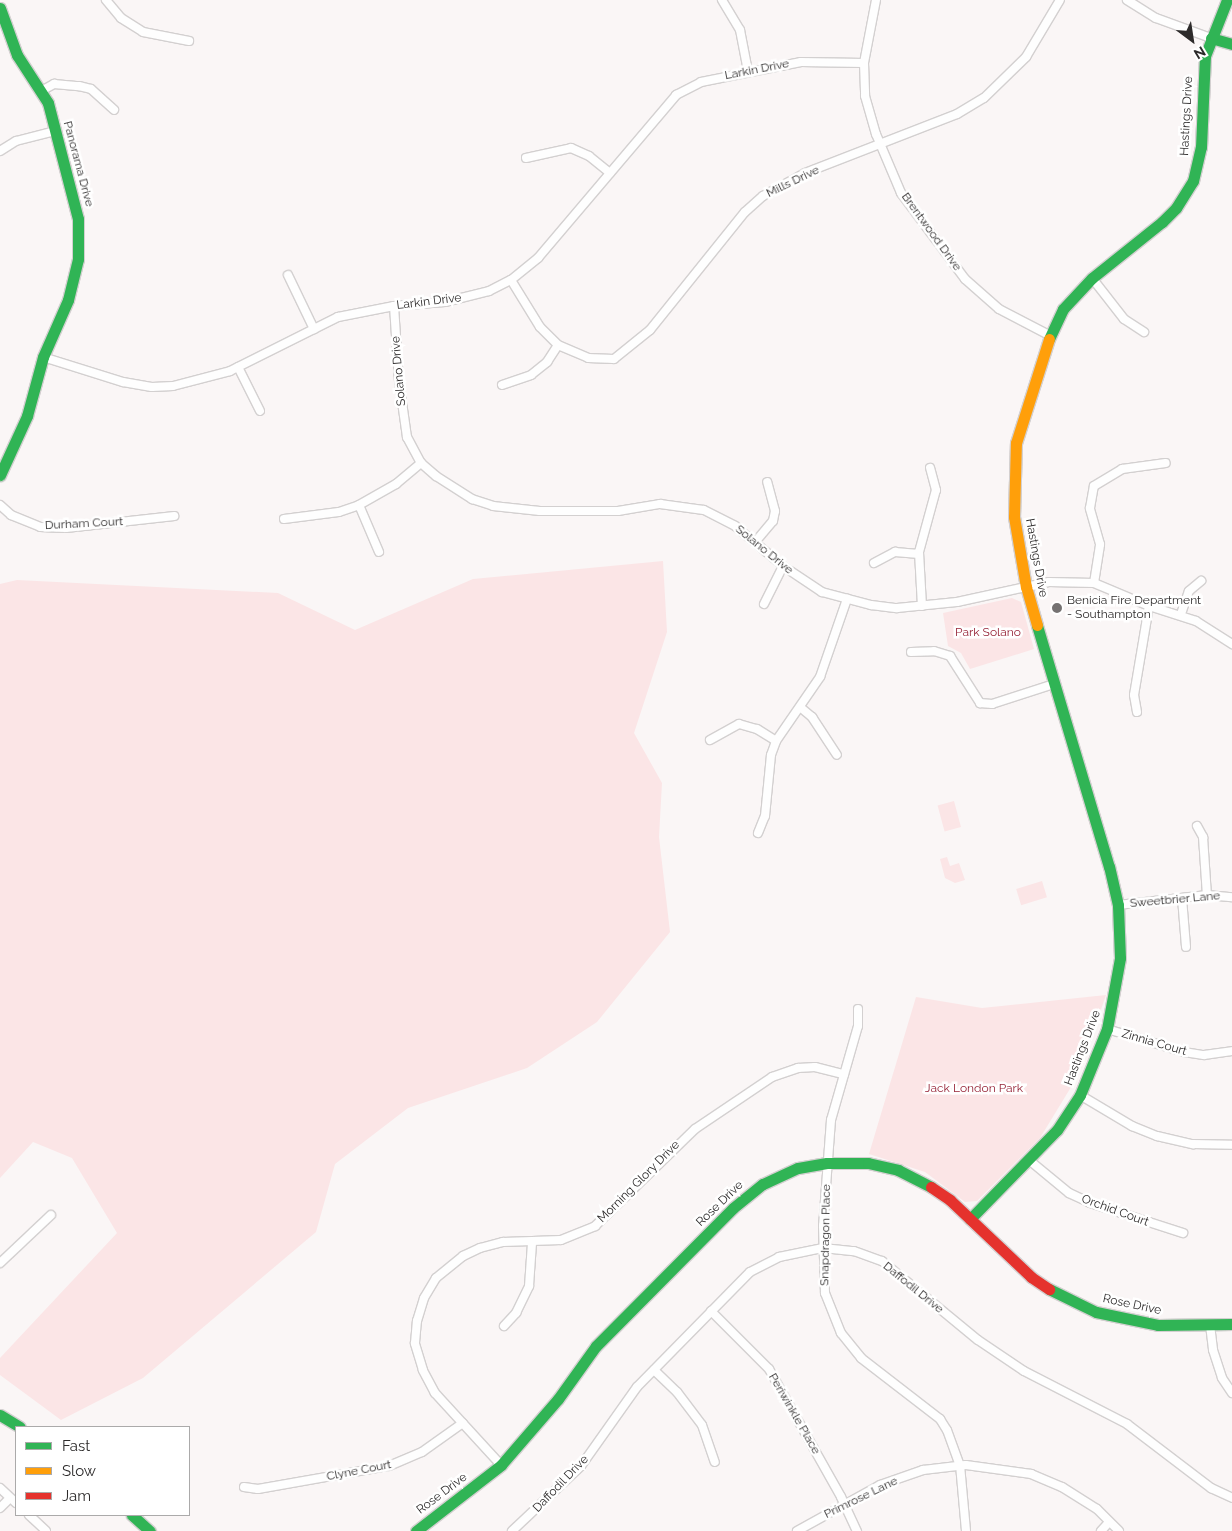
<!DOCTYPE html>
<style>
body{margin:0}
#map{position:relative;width:1232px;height:1531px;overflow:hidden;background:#faf6f6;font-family:Raleway,sans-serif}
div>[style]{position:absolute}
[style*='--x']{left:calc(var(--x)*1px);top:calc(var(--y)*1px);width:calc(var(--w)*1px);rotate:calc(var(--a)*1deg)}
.green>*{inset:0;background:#fbe5e6;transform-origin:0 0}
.roads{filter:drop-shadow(1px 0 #d3d0d0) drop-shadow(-1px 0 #d3d0d0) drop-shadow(0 1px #d3d0d0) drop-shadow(0 -1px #d3d0d0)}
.street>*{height:8px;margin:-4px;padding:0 4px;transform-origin:4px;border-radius:4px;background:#fefefe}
.fast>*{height:11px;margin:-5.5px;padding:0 5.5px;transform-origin:5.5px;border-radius:5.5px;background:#30b455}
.slow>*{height:11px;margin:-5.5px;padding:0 5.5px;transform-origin:5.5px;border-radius:5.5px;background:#ff9f0a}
.jam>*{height:11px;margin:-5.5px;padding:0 5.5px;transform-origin:5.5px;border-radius:5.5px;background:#e5322d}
.dots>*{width:14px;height:14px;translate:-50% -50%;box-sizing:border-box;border:2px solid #fff;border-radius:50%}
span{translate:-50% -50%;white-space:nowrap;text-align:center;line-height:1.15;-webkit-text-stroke:5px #fff;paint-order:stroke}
.street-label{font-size:12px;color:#2d2b2b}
.poi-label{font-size:12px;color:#2d2b2b}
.left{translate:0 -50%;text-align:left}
.park-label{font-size:12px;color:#952236}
.legend{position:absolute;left:15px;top:1426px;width:175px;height:90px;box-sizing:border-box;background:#fff;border:1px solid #abaaaa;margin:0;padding:6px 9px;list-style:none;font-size:15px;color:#2d2b2b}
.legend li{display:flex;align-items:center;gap:10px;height:25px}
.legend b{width:25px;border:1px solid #abaaaa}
.north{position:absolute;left:1167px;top:15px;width:50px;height:50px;-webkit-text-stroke:4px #fff;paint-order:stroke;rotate:149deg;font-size:14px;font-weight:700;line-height:20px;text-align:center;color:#2d2b2b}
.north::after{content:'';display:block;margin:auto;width:18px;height:22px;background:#2d2b2b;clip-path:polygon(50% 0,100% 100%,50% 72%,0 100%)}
</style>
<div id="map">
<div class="green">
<i style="clip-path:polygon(663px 561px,667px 632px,634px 733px,662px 783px,659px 837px,670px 932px,597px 1022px,527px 1068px,408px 1108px,335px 1164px,316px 1232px,143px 1378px,61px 1420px,0 1375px,0 1358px,117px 1233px,72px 1158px,33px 1142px,0 1178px,0 584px,17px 580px,278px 593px,355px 630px,473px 579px)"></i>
<i style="clip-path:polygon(1012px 598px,1021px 602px,1034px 649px,970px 669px,961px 653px,948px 646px,943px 613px)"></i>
<i style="left:954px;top:801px;width:27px;height:17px;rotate:75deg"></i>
<i style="clip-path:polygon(947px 857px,950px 866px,959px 863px,965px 880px,955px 883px,945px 878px,940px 859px)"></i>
<i style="left:1042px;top:881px;width:17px;height:27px;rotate:73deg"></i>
<i style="clip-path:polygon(1106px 995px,1079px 1074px,1040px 1138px,977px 1201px,965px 1202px,925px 1172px,869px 1154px,916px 997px,982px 1008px)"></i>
</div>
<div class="roads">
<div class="street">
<i style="--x:106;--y:0;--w:23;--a:50"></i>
<i style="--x:121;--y:18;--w:26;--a:32"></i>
<i style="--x:143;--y:32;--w:47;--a:11.1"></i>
<i style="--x:722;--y:0;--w:35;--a:59"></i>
<i style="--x:740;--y:30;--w:42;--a:79"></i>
<i style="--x:876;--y:0;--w:64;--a:100.8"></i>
<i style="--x:864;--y:63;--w:33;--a:88"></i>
<i style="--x:865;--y:96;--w:40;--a:74"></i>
<i style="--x:876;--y:134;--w:64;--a:67"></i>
<i style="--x:901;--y:193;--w:107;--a:53.3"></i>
<i style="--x:965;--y:279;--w:45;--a:41.4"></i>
<i style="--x:999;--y:309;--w:56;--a:27.5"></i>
<i style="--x:1127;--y:0;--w:34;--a:32"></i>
<i style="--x:1156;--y:18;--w:59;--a:20"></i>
<i style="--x:43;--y:90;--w:13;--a:-29"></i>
<i style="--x:54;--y:84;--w:25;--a:5"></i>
<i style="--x:79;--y:86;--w:12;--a:14"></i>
<i style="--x:91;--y:89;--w:31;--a:42"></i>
<i style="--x:0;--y:151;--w:19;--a:-32"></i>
<i style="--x:16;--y:141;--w:40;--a:-14.4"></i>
<i style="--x:526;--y:158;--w:46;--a:-12.5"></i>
<i style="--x:571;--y:148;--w:20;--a:24"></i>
<i style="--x:589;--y:156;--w:27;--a:39"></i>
<i style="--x:288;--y:275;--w:60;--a:64.3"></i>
<i style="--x:1092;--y:278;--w:52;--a:52"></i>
<i style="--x:1124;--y:319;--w:24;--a:33"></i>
<i style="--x:511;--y:280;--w:55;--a:58.3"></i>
<i style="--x:540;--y:327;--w:25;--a:45"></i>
<i style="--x:558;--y:345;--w:33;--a:23"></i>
<i style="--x:588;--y:358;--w:26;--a:2"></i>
<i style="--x:614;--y:359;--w:46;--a:-38.9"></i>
<i style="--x:650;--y:330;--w:151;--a:-51.2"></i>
<i style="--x:745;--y:212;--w:24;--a:-42"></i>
<i style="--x:763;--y:196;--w:48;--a:-28.7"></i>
<i style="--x:805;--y:173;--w:163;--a:-21.2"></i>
<i style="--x:957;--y:114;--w:31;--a:-31"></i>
<i style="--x:984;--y:98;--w:59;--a:-44.3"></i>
<i style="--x:1026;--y:57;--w:66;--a:-59.2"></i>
<i style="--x:394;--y:306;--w:75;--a:86.2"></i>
<i style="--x:399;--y:381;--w:57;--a:81.9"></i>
<i style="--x:407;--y:437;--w:30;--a:62"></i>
<i style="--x:421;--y:463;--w:20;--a:41"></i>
<i style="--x:436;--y:476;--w:43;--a:32.6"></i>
<i style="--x:472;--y:499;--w:22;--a:18"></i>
<i style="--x:493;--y:506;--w:47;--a:6.1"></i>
<i style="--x:540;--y:511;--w:78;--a:0"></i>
<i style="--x:618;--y:511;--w:43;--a:-9.5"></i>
<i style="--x:660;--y:504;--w:44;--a:7.8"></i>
<i style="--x:704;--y:510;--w:35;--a:27"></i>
<i style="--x:735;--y:526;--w:62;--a:39.8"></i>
<i style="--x:783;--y:566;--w:47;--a:33.7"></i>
<i style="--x:822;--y:592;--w:51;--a:14.9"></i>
<i style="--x:871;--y:605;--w:26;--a:7"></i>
<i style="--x:897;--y:608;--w:60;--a:-5.7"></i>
<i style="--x:957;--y:602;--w:94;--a:-12.3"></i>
<i style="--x:1049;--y:582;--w:45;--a:1.3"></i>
<i style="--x:1094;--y:583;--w:60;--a:22.7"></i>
<i style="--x:1149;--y:606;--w:49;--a:17.7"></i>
<i style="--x:1196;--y:621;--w:43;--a:32.6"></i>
<i style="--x:43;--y:357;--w:84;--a:17.4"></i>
<i style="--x:123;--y:382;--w:29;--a:10"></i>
<i style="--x:152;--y:387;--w:21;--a:-3"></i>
<i style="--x:173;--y:386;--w:59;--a:-14.7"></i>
<i style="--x:230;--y:371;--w:121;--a:-26.6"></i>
<i style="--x:338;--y:317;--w:57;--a:-11.1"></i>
<i style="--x:394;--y:306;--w:51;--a:-4.5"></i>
<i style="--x:445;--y:302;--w:45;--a:-14"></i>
<i style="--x:489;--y:291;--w:25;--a:-27"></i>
<i style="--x:511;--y:280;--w:35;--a:-39"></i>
<i style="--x:538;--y:258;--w:214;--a:-49.7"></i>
<i style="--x:676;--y:95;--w:28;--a:-27"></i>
<i style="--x:701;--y:82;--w:102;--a:-11.3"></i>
<i style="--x:801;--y:62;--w:63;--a:0.9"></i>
<i style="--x:238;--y:367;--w:49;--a:63.4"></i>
<i style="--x:502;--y:385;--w:31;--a:-19"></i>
<i style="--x:531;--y:375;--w:21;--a:-39"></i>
<i style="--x:547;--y:362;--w:20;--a:-57"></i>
<i style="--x:0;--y:505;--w:15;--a:42"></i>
<i style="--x:11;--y:515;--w:31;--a:22"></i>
<i style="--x:40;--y:527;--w:26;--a:2"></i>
<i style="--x:66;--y:528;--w:109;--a:-6.3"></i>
<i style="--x:359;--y:505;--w:51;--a:66.9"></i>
<i style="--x:284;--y:519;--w:55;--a:-7.3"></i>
<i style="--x:339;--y:512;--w:21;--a:-19"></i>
<i style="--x:359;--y:505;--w:43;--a:-29.6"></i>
<i style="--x:396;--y:484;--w:33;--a:-40"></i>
<i style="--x:756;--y:541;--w:26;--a:-50"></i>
<i style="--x:773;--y:521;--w:10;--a:-79"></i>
<i style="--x:775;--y:511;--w:30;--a:-105"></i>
<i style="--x:874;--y:563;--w:24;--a:-28"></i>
<i style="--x:895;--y:552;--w:24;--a:5"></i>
<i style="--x:1094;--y:583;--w:39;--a:-81"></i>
<i style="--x:1100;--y:544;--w:37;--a:-106"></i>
<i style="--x:1090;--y:508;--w:22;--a:-80"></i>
<i style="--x:1094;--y:486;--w:33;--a:-31"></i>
<i style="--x:1122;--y:469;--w:44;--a:-7.8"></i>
<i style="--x:764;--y:604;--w:42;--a:-63.4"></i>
<i style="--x:922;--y:606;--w:54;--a:-93.2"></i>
<i style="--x:919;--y:552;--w:64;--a:-74.7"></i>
<i style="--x:936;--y:490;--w:23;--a:-105"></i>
<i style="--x:1181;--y:614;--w:24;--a:-71"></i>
<i style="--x:1189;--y:591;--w:16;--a:-40"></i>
<i style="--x:911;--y:652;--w:23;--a:-2"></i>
<i style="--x:934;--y:651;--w:17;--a:17"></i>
<i style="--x:950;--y:656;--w:56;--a:57.4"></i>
<i style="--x:980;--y:703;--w:12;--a:5"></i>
<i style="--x:992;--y:704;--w:65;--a:-17.9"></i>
<i style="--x:800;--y:707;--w:16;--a:40"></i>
<i style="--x:812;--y:717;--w:45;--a:56.7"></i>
<i style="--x:1137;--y:712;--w:17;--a:-100"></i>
<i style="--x:1134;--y:695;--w:90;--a:-80.4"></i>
<i style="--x:710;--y:740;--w:33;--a:-29"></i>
<i style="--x:739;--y:724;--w:19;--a:16"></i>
<i style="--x:757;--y:729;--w:22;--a:32"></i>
<i style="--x:1197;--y:826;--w:13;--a:61"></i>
<i style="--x:1203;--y:837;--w:58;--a:86.1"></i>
<i style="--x:758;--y:833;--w:18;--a:-68"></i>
<i style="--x:765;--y:816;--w:61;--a:-84.4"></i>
<i style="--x:771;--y:755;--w:15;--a:-70"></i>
<i style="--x:776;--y:741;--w:78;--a:-55.5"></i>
<i style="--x:820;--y:677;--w:83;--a:-70.9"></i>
<i style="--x:1182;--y:898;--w:49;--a:85.3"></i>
<i style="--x:1118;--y:905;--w:90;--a:-6.4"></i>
<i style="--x:1207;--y:895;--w:25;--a:5"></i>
<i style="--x:858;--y:1009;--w:17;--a:90"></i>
<i style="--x:858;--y:1026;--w:98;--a:106"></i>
<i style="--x:831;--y:1120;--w:106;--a:94.3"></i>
<i style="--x:823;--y:1226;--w:67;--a:88.3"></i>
<i style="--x:825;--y:1293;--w:43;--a:68.2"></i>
<i style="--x:841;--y:1333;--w:32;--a:51"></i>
<i style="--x:861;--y:1358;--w:100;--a:37.7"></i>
<i style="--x:940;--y:1419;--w:13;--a:58"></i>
<i style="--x:947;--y:1430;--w:37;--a:70"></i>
<i style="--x:960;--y:1465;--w:66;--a:84.8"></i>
<i style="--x:1107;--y:1029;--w:80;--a:16.6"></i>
<i style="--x:1184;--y:1052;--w:20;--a:9"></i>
<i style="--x:1204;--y:1055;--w:28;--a:-8"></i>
<i style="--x:1080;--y:1095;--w:61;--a:30.8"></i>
<i style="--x:1132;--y:1126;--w:27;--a:22"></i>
<i style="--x:1157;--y:1136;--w:37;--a:13"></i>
<i style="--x:1193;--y:1144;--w:39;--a:1"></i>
<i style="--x:1029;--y:1160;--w:52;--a:39.5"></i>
<i style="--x:1069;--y:1193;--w:23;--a:25"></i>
<i style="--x:1090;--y:1203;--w:98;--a:17.9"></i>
<i style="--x:0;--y:1263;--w:70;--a:-43.3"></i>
<i style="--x:711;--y:1311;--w:82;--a:45"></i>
<i style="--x:769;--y:1369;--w:147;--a:60.6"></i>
<i style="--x:841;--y:1497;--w:38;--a:65"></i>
<i style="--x:1210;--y:1325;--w:25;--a:83"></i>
<i style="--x:1213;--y:1350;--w:29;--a:72"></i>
<i style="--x:1222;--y:1378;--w:18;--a:56"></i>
<i style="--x:504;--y:1326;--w:18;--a:-47"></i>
<i style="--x:516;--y:1313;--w:30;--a:-64"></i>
<i style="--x:529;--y:1286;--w:43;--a:-86"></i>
<i style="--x:654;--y:1370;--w:32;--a:44"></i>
<i style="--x:677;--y:1392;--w:41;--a:52.9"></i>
<i style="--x:702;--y:1425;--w:39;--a:71"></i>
<i style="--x:501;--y:1465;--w:98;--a:-132.5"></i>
<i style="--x:435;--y:1393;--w:26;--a:-118"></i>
<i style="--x:423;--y:1370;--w:28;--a:-107"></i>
<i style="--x:415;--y:1343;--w:22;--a:-85"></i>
<i style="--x:417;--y:1321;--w:24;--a:-73"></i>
<i style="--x:424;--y:1298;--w:23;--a:-59"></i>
<i style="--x:436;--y:1278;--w:35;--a:-39"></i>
<i style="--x:463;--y:1256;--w:19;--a:-25"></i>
<i style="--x:480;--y:1248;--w:24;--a:-15"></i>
<i style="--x:503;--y:1242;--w:58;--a:-2"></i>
<i style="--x:561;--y:1240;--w:37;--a:-22"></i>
<i style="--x:595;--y:1226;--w:139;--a:-44.1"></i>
<i style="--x:695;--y:1129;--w:93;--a:-34"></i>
<i style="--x:772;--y:1077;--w:28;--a:-19"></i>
<i style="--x:798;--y:1068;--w:17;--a:-3"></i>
<i style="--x:815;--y:1067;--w:30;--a:14"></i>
<i style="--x:244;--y:1487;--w:14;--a:8"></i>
<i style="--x:258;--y:1489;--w:133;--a:-10"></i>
<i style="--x:389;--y:1466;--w:36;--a:-23"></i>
<i style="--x:422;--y:1452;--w:50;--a:-35.3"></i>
<i style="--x:0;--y:1488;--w:22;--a:43"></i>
<i style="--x:0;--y:1508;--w:14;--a:-45"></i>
<i style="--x:29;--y:1515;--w:23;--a:43"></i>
<i style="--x:512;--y:1531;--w:95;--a:-43.3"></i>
<i style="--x:581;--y:1466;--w:97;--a:-54.7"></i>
<i style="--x:637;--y:1387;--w:161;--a:-45.5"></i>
<i style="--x:750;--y:1272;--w:33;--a:-27"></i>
<i style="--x:779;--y:1257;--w:45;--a:-11.6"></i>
<i style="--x:823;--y:1248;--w:31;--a:6"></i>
<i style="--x:854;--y:1251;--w:30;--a:20"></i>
<i style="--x:882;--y:1261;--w:124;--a:39.5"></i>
<i style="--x:978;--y:1340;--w:55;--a:34"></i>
<i style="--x:1024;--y:1371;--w:116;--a:27.2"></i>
<i style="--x:1127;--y:1424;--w:106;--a:37.3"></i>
<i style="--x:1211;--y:1488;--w:23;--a:25"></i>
<i style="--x:797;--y:1531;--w:95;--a:-29"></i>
<i style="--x:880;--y:1485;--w:46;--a:-19.2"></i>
<i style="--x:923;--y:1470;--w:43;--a:-6.6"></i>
<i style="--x:966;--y:1465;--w:66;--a:7.9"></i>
<i style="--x:1031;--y:1474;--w:34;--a:23"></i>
<i style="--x:1062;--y:1487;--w:41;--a:32.2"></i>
<i style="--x:1097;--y:1509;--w:31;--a:45"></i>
<i style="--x:1101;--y:1531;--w:12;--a:-48"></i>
</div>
<div class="fast">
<i style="--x:0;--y:8;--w:50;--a:70.1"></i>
<i style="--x:17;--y:55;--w:57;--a:57.1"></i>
<i style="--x:48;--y:103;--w:120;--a:75.5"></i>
<i style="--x:78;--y:219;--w:40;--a:90"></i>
<i style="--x:78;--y:259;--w:42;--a:103.7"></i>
<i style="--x:68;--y:300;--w:62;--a:113.7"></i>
<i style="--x:43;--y:357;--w:61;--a:105.2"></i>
<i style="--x:27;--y:416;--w:65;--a:114.6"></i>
<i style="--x:1211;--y:38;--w:22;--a:16"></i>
<i style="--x:1049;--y:339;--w:33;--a:-65"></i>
<i style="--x:1063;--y:309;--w:42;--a:-46.9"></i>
<i style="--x:1092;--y:278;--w:90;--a:-38.7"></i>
<i style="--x:1162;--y:222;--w:20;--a:-45"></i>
<i style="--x:1176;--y:208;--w:32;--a:-58"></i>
<i style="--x:1193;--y:181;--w:35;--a:-77"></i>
<i style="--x:1201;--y:147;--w:91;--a:-87.5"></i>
<i style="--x:1205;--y:56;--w:60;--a:-68.6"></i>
<i style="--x:970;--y:1219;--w:124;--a:-45.7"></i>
<i style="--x:1057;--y:1130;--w:42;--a:-56.7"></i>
<i style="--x:1080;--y:1095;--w:71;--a:-67.8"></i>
<i style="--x:1107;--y:1029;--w:72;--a:-79.6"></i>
<i style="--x:1120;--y:958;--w:53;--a:-92.2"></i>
<i style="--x:1118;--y:905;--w:39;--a:-103"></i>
<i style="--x:1109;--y:867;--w:252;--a:-106.6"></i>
<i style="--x:1049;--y:1289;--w:52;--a:26.1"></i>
<i style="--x:1096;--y:1312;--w:63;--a:11.8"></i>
<i style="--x:1158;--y:1325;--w:74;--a:-0.8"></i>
<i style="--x:0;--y:1415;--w:23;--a:31"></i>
<i style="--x:132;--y:1515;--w:24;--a:42"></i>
<i style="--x:416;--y:1531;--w:108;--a:-37.8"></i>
<i style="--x:501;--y:1465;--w:87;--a:-49.2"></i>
<i style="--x:558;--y:1399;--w:65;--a:-54.4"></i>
<i style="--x:596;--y:1346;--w:194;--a:-45.2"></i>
<i style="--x:733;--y:1208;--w:38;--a:-39"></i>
<i style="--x:763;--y:1184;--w:38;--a:-25"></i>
<i style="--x:798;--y:1168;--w:29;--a:-10"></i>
<i style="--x:827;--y:1163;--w:41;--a:0"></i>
<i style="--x:868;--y:1163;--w:31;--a:13"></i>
<i style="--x:898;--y:1170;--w:37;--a:27"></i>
</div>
<div class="slow">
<i style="--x:1037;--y:625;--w:40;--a:-106"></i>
<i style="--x:1026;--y:587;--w:71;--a:-99.7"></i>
<i style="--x:1014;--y:517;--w:74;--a:-88.5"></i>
<i style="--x:1016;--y:443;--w:109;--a:-72.4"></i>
</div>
<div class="jam">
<i style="--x:931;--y:1187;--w:23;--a:34"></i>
<i style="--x:950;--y:1200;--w:112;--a:43.5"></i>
<i style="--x:1031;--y:1277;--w:22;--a:34"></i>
</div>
</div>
<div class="dots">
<i style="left:1057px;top:608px;background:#757272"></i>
</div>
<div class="street-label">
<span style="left:757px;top:70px;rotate:-11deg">Larkin Drive</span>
<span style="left:1187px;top:116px;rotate:-87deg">Hastings Drive</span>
<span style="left:78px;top:164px;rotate:75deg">Panorama Drive</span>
<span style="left:793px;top:182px;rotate:-26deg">Mills Drive</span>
<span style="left:931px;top:232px;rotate:54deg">Brentwood Drive</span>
<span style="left:429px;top:302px;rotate:-7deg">Larkin Drive</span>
<span style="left:399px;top:371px;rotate:-95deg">Solano Drive</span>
<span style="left:84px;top:524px;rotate:-3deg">Durham Court</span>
<span style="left:764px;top:550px;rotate:39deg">Solano Drive</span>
<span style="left:1036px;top:558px;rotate:80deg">Hastings Drive</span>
<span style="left:1175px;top:900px;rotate:-5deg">Sweetbrier Lane</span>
<span style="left:1154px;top:1043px;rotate:16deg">Zinnia Court</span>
<span style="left:1083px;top:1048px;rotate:-69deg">Hastings Drive</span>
<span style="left:639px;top:1182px;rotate:-45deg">Morning Glory Drive</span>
<span style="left:720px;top:1204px;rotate:-44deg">Rose Drive</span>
<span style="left:1115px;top:1211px;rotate:20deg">Orchid Court</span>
<span style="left:826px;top:1235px;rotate:-89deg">Snapdragon Place</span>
<span style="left:913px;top:1288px;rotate:39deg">Daffodil Drive</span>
<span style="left:1132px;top:1305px;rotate:12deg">Rose Drive</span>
<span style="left:794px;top:1414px;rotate:60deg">Periwinkle Place</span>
<span style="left:359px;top:1471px;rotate:-11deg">Clyne Court</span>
<span style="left:561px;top:1484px;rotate:-46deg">Daffodil Drive</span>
<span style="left:442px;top:1494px;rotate:-37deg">Rose Drive</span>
<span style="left:861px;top:1498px;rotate:-26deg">Primrose Lane</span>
</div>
<div class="poi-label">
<span class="left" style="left:1067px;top:608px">Benicia Fire Department<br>- Southampton</span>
</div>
<div class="park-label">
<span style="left:988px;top:633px">Park Solano</span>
<span style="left:974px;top:1089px">Jack London Park</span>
</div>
<ul class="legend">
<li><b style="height:6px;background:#30b455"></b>Fast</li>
<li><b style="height:6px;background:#ff9f0a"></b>Slow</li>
<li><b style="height:6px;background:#e5322d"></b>Jam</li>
</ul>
<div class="north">N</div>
</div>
